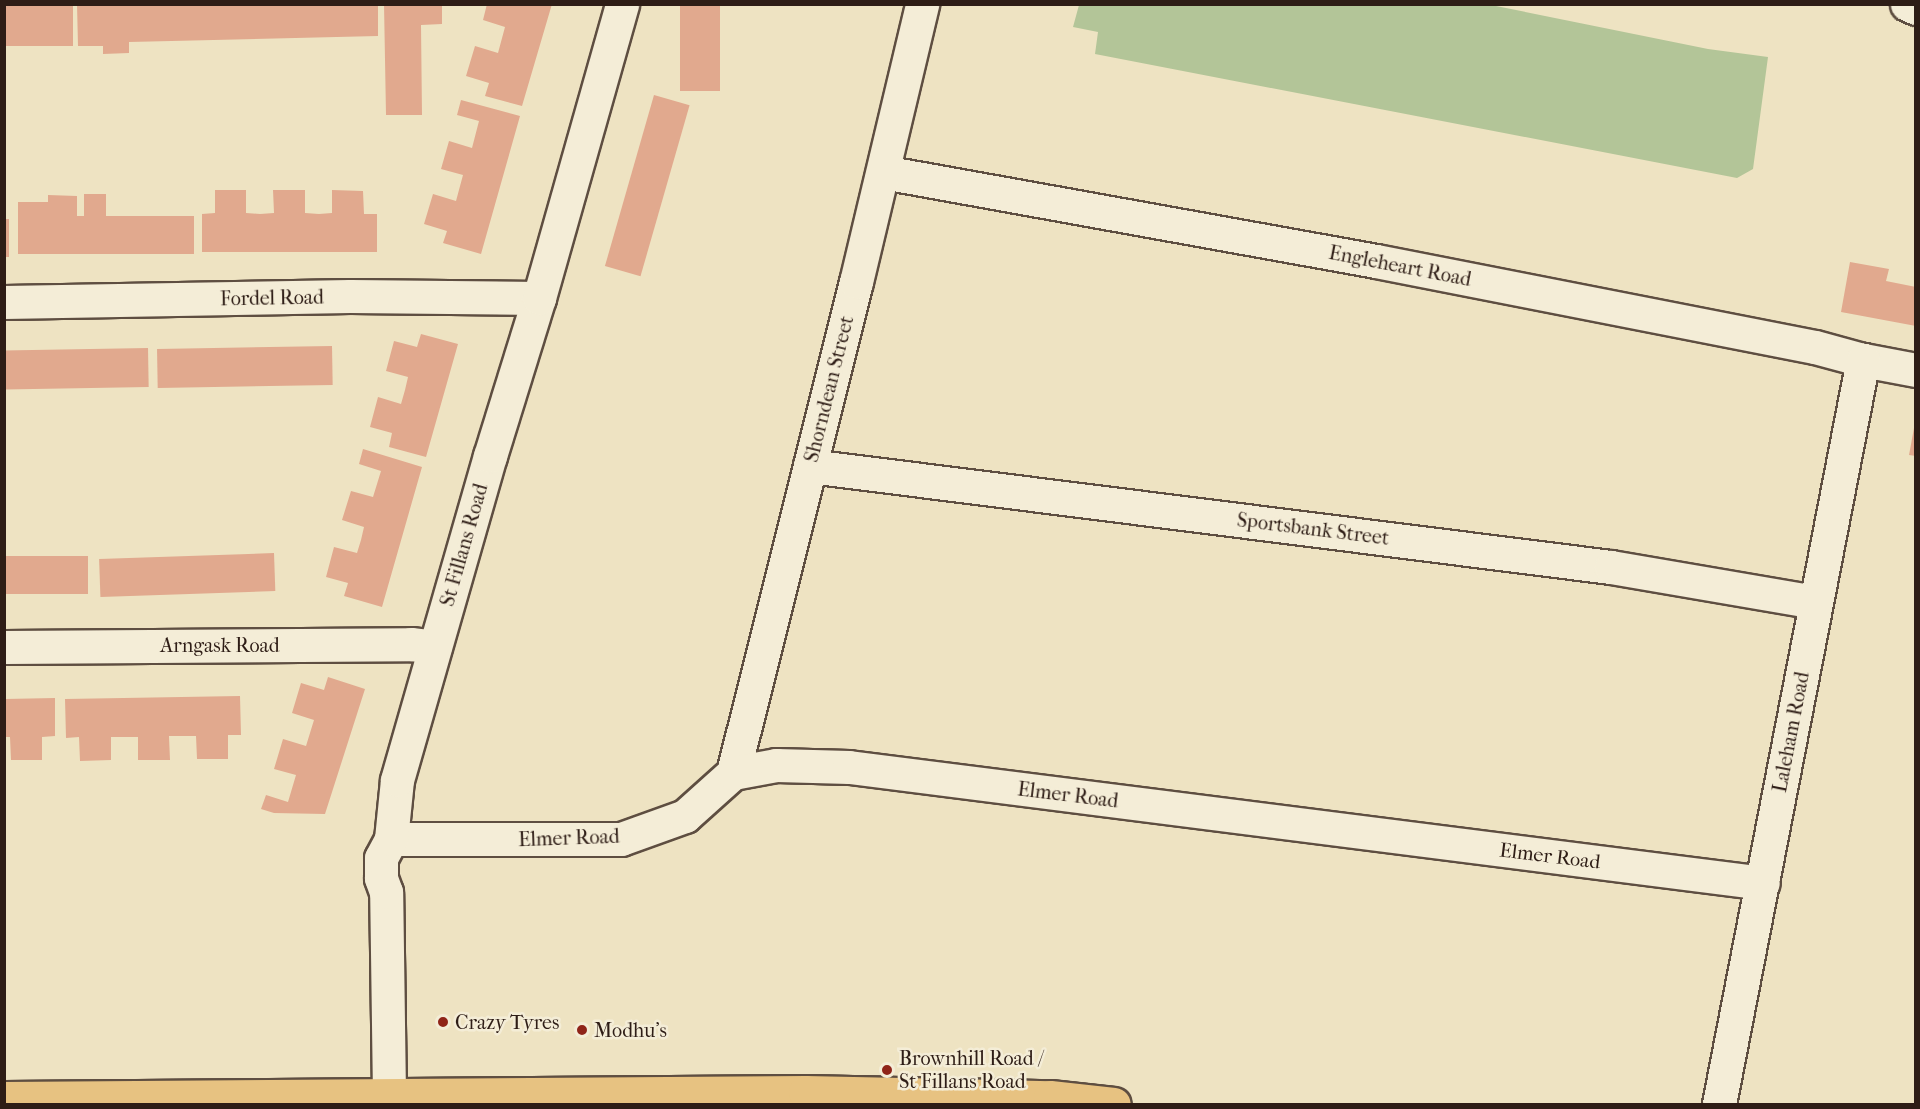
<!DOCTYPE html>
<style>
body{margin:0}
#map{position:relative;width:1920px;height:1109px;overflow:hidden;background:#eee3c2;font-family:"IM FELL French Canon",serif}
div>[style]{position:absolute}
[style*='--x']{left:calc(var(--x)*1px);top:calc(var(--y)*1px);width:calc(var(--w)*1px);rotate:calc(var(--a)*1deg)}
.green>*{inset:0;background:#b3c598}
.building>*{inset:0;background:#e1a98e;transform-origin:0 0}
.roads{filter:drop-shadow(2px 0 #5e4e41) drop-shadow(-2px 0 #5e4e41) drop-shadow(0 2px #5e4e41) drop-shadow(0 -2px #5e4e41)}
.street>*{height:33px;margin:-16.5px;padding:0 16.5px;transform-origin:16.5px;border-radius:16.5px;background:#f4edd7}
.secondary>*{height:33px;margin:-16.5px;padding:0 16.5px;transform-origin:16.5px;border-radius:16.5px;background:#f4edd7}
.highway>*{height:33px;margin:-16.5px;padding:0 16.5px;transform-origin:16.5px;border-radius:16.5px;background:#e7c281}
.dots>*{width:16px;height:16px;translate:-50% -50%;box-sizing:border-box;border:3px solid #f4edd7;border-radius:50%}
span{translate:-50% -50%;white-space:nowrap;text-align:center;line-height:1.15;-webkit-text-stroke:5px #f4edd7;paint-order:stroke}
.street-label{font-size:20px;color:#2e1d16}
.poi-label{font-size:20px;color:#2e1d16}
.left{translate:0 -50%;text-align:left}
.frame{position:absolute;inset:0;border:6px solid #2e1d16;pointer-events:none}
</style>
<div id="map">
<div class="green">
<i style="clip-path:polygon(1486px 4px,1708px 49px,1768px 57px,1753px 169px,1737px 178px,1095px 54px,1098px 32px,1073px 27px,1079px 5px)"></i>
</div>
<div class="building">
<i style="left:4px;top:4px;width:69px;height:42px"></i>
<i style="clip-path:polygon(77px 4px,378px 4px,378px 36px,129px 42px,129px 53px,103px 54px,103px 46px,78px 46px)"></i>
<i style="clip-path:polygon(384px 4px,442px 4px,442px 24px,421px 25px,422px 115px,386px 115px)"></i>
<i style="clip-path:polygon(487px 4px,552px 4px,522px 106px,485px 96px,489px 83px,466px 76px,475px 46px,498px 53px,505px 27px,483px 20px)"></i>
<i style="left:680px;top:4px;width:40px;height:87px"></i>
<i style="left:654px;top:95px;width:37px;height:178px;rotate:16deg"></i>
<i style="clip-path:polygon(461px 100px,520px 116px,481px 254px,443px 243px,447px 231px,424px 224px,433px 194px,456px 201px,463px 175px,441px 169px,449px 141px,472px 148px,479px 121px,457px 115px)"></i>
<i style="clip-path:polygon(215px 190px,246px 190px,246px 213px,260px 214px,274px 213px,273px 190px,305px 190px,305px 213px,319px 214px,332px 213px,332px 190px,363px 191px,364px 214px,377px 214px,377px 252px,202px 252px,202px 214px,215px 213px)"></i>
<i style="clip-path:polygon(84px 194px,106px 194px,106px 216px,194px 216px,194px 254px,18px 254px,18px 202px,48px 202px,48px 195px,77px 196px,77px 216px,84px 216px)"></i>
<i style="left:4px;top:219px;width:5px;height:38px"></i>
<i style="clip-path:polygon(1850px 262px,1889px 269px,1886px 281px,1916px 287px,1916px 326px,1841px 312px)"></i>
<i style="clip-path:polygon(421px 334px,458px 344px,426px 457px,389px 447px,392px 433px,370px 427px,378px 397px,401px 404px,405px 390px,408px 377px,386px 371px,394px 341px,417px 347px)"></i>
<i style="left:332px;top:346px;width:39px;height:175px;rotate:89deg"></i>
<i style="left:148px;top:348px;width:39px;height:144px;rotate:89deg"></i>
<i style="clip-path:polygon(1914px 428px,1916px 428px,1916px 456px,1909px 455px)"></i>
<i style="clip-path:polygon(363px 449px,422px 467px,382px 607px,344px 596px,348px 583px,326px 577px,334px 547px,357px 553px,361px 540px,364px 527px,342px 520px,351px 491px,373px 497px,381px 471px,359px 464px)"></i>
<i style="left:274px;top:553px;width:38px;height:175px;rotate:88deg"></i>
<i style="left:88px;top:556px;width:38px;height:84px;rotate:90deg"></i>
<i style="clip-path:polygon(328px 677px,365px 689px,325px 814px,274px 813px,261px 809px,266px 795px,288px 802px,296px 775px,274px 769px,283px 739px,306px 746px,314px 720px,292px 713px,301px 683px,324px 690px)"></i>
<i style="clip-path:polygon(240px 696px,241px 735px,228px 735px,228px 759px,197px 759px,196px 736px,169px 736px,170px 760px,138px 760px,138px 737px,111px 737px,111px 760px,80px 761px,79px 737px,66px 738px,65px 699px)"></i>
<i style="clip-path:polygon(55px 698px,55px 736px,42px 737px,42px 760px,11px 760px,10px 737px,5px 737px,5px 699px)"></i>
</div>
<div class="roads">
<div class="street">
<i style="--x:883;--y:172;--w:501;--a:10.23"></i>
<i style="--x:1376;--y:261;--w:447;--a:11.1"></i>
<i style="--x:1815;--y:347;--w:50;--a:15.2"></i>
<i style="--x:1863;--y:360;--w:54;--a:10.7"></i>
<i style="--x:4;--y:302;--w:346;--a:-1"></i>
<i style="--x:350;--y:296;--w:189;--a:0.6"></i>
<i style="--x:810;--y:466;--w:807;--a:7.19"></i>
<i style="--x:1611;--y:567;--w:207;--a:9.7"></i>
<i style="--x:4;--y:647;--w:407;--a:-0.4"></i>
<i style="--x:411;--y:644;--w:24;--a:7"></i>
<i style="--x:733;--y:773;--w:506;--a:-75.94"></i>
<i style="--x:856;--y:282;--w:286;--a:-76.6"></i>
<i style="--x:391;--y:839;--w:230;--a:0"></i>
<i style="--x:621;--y:839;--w:68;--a:-19.8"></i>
<i style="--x:685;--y:816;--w:64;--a:-41.9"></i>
<i style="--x:733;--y:773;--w:44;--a:-10.5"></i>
<i style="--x:776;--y:765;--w:73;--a:1.6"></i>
<i style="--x:849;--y:767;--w:921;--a:7.23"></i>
<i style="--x:389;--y:1095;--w:203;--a:-90.8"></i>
<i style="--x:386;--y:892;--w:15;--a:-110"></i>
<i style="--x:381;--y:878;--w:20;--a:-90"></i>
<i style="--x:381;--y:858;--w:21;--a:-62"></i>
<i style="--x:391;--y:839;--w:59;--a:-84.2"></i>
<i style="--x:397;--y:780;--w:337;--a:-74"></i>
<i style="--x:490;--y:456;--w:165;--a:-72.8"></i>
<i style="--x:539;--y:298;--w:305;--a:-74.2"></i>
<i style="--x:1719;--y:1104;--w:758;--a:-79.05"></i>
</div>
<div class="secondary">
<i style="--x:1907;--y:4;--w:10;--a:24"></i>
</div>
<div class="highway">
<i style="--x:4;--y:1098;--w:801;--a:-0.43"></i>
<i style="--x:805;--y:1092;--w:245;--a:1.2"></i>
<i style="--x:1050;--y:1097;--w:64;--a:6.2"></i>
</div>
</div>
<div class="dots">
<i style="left:443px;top:1022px;background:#8f2418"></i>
<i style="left:582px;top:1030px;background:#8f2418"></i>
<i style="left:887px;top:1070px;background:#8f2418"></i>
</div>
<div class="street-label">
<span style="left:1400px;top:266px;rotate:11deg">Engleheart Road</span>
<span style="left:272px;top:298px;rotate:-1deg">Fordel Road</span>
<span style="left:829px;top:389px;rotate:-76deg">Shorndean Street</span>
<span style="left:1313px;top:529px;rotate:7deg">Sportsbank Street</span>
<span style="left:464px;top:545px;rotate:-74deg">St Fillans Road</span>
<span style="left:220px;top:645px">Arngask Road</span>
<span style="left:1791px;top:732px;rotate:-79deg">Laleham Road</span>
<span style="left:1068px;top:795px;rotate:7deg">Elmer Road</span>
<span style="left:569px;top:838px;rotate:-2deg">Elmer Road</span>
<span style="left:1550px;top:856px;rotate:7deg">Elmer Road</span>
</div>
<div class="poi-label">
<span class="left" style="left:455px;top:1022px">Crazy Tyres</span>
<span class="left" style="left:594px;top:1030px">Modhu's</span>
<span class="left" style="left:899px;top:1070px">Brownhill Road /<br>St Fillans Road</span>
</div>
<div class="frame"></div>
</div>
